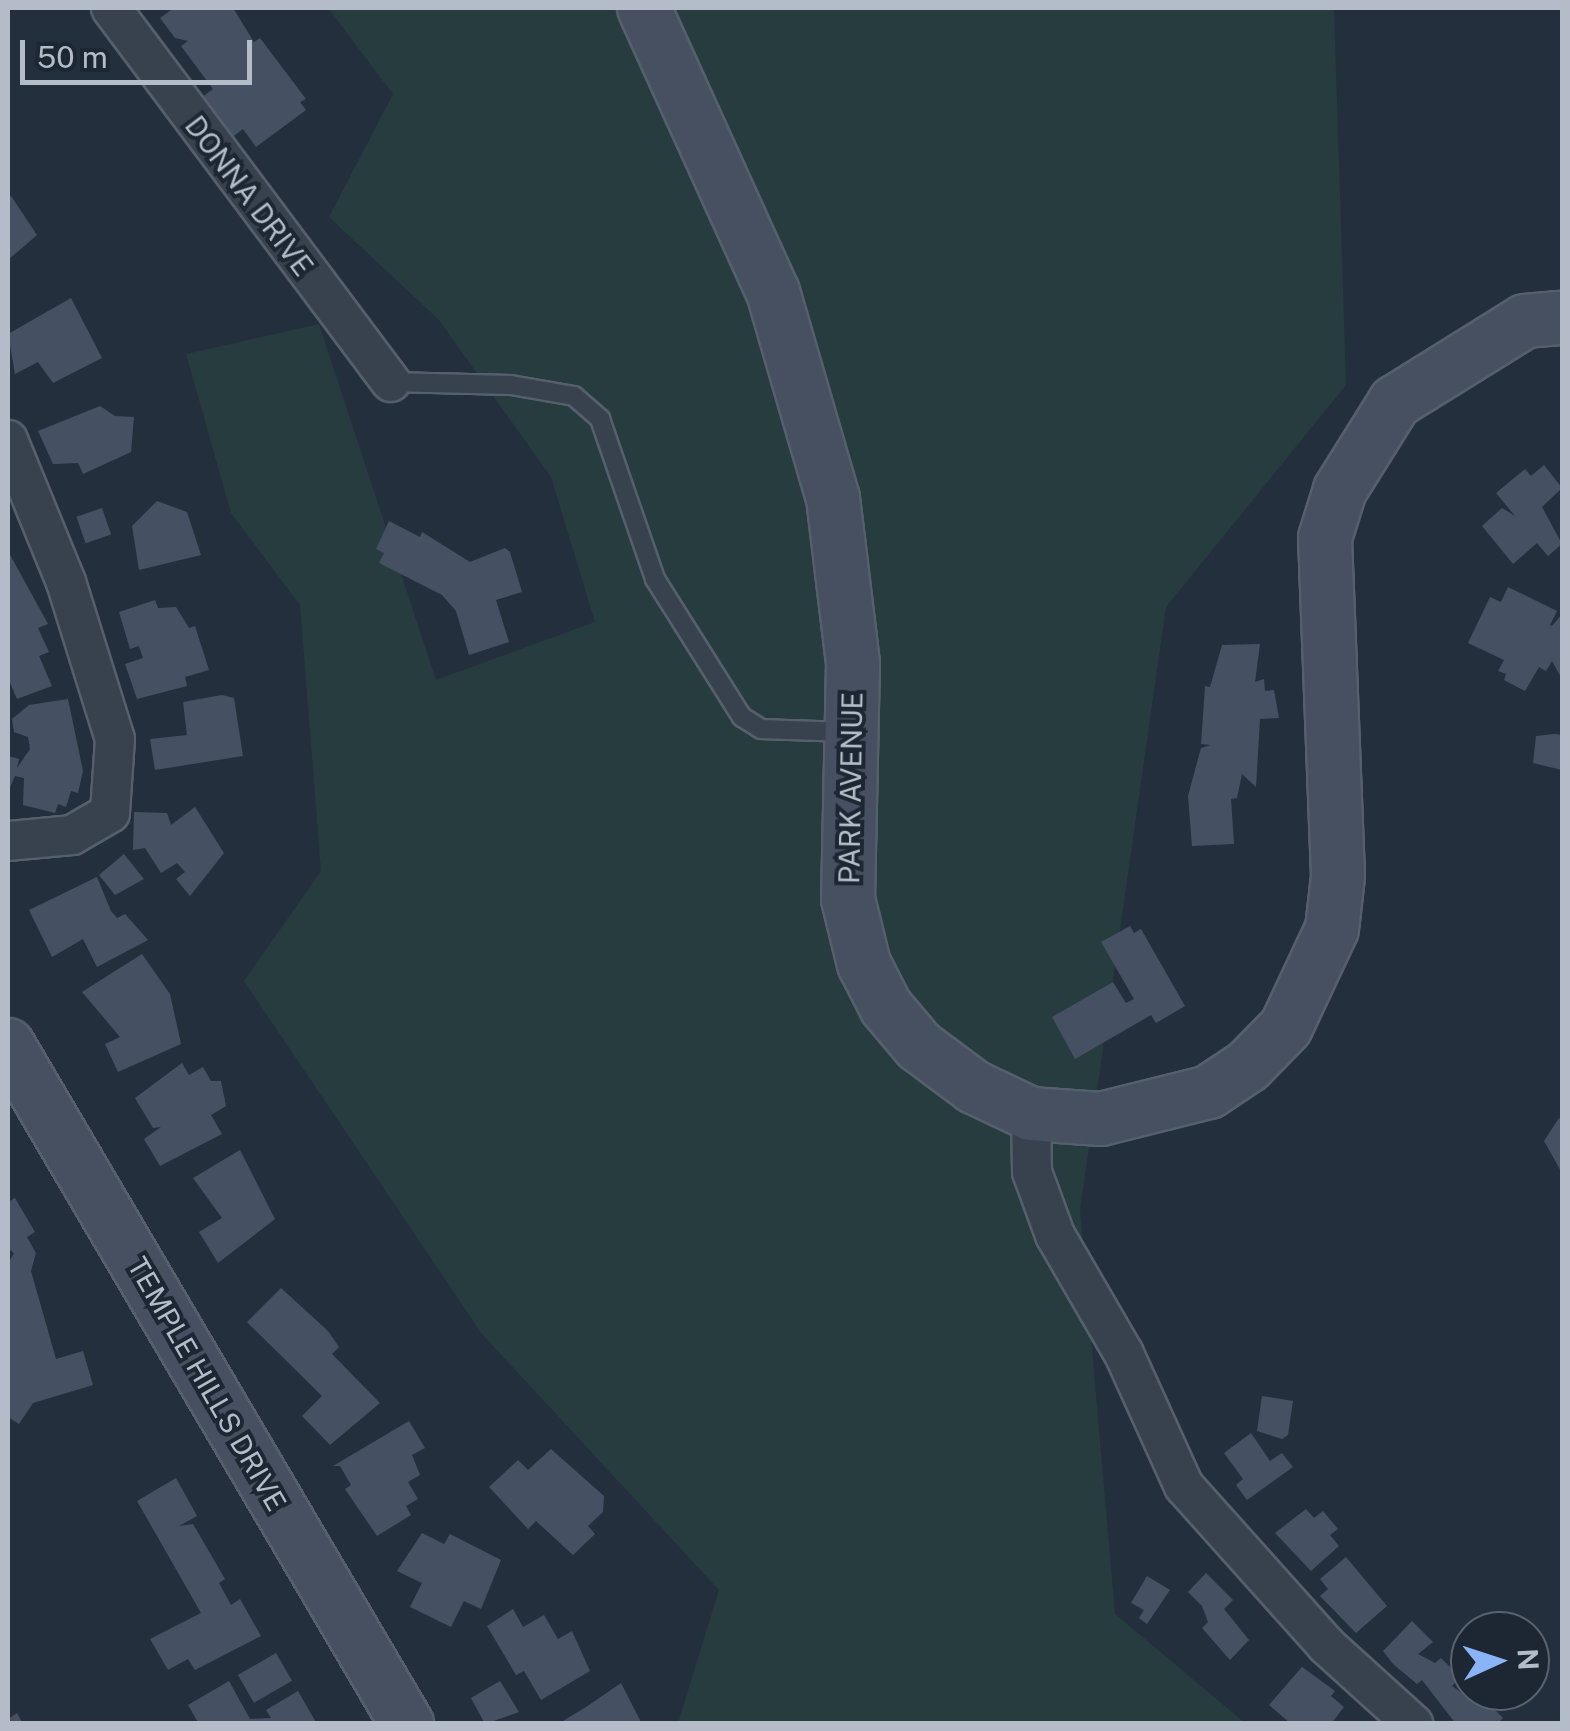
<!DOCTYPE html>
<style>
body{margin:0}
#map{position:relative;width:1570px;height:1731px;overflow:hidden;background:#242f3e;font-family:"Public Sans",sans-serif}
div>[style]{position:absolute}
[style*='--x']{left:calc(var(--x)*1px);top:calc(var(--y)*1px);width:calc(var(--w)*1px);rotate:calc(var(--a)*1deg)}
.green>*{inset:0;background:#263c3f}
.building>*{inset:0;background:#455162;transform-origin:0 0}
.roads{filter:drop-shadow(2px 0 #565f6c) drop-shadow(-2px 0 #565f6c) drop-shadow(0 2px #565f6c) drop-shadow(0 -2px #565f6c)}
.lane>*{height:18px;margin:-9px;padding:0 9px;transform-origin:9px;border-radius:9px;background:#38414e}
.street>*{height:38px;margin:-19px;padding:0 19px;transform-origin:19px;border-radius:19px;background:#38414e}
.secondary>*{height:52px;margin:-26px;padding:0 26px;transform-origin:26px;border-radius:26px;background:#465061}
span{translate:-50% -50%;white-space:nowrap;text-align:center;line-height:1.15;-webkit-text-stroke:8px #1d2633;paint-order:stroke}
.street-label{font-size:28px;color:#b4bcc9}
.frame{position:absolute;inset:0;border:10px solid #b4bcc9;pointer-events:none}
.north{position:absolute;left:1450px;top:1611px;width:100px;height:100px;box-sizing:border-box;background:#1d2633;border:2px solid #59626f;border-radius:50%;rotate:87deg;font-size:28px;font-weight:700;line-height:40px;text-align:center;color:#b4bcc9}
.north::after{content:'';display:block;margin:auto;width:35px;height:45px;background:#8ab4f8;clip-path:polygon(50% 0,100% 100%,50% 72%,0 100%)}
.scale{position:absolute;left:20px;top:40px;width:232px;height:45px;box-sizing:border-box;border:5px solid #b4bcc9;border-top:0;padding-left:12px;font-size:30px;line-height:35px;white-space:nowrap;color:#b4bcc9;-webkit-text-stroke:8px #1d2633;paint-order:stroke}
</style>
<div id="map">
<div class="green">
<i style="clip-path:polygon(328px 8px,1334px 8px,1346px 385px,1166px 607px,1080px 1210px,1115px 1614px,1245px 1723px,678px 1723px,719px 1590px,482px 1334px,244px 981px,321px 871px,300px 605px,231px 513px,186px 354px,319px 324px,436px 680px,595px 622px,551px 477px,439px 320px,329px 217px,393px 94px)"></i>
</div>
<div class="building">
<i style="clip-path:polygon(174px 8px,233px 8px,254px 42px,260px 38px,306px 99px,300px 102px,306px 110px,256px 147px,243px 129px,231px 138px,201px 98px,213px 89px,181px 46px,188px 41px,175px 38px,160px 18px)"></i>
<i style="clip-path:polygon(11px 196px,37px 235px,8px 260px,8px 198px)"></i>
<i style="clip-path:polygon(71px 298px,102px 358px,53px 383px,38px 362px,15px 374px,8px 334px)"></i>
<i style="clip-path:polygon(100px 406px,115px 416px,134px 417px,131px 452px,83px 474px,78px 463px,53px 464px,38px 431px)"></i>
<i style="clip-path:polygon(1544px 465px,1562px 488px,1542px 507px,1562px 544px,1548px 556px,1537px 543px,1513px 564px,1482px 526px,1502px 508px,1515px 516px,1496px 493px,1525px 469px,1531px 476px)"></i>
<i style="clip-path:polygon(157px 501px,187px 512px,201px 555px,139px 570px,132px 526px)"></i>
<i style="left:102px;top:508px;width:28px;height:27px;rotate:71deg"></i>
<i style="clip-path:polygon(389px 521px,420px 537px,422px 532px,470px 562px,505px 548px,510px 552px,522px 592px,496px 600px,509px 642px,469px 655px,456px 611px,442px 595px,379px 563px,384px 553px,376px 549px)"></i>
<i style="clip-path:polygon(8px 551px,48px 624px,38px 628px,49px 652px,39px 656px,52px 686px,17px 699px,8px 678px)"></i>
<i style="clip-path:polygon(1508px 587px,1557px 611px,1550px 625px,1552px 626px,1562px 614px,1562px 679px,1552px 661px,1546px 671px,1539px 667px,1525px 691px,1504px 680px,1506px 674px,1498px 671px,1504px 660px,1468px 643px,1490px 597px,1501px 602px)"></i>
<i style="clip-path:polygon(155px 600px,158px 608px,176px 607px,189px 628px,195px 626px,209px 670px,185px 677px,187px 686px,137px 699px,125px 664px,143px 658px,139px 646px,130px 649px,119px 612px)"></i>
<i style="clip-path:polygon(1260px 644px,1255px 682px,1264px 679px,1265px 691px,1274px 690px,1279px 718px,1260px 719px,1256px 787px,1242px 774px,1237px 798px,1231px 799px,1234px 844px,1192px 846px,1188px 796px,1201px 748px,1211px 745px,1201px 744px,1205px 686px,1210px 687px,1222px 645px)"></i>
<i style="clip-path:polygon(222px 695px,234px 698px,243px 756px,155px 770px,150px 739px,187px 735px,183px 702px)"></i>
<i style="clip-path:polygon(68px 699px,83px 771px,78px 793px,71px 791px,66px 807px,58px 804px,55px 813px,23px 805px,24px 778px,15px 776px,8px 792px,8px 756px,19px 759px,17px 768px,30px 749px,28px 737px,14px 732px,12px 719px,29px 705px)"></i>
<i style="clip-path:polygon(1554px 734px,1562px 735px,1562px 770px,1533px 763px,1536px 736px)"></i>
<i style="clip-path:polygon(195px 807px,224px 853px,190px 896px,176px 879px,185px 872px,177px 863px,161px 873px,145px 848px,133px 850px,134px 812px,167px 813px,171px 825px)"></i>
<i style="clip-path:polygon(124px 854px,144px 879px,115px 895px,99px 875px)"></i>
<i style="clip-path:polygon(97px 877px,111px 911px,117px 918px,125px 914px,148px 940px,97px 967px,83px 939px,52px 957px,29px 910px)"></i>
<i style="clip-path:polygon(1130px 926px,1134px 933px,1141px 929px,1185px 1006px,1156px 1023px,1151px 1015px,1075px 1059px,1052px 1017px,1113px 982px,1126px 1003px,1134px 999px,1101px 942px)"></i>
<i style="clip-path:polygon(142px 954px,170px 994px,181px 1044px,118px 1072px,105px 1044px,120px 1037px,82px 992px)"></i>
<i style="clip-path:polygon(182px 1063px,189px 1075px,203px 1067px,211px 1081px,221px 1081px,226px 1106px,211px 1115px,222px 1134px,160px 1166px,144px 1139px,161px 1127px,153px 1128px,135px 1098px)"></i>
<i style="clip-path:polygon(1559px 1118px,1562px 1120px,1562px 1173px,1544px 1141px)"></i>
<i style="clip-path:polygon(240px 1150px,275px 1219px,218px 1263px,199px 1232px,222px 1218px,193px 1178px)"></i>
<i style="clip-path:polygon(15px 1198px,35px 1232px,27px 1237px,36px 1253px,31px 1271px,56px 1359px,83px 1351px,93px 1385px,33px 1403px,19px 1424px,8px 1417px,8px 1264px,14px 1253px,8px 1249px,8px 1202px)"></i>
<i style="clip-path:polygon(281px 1288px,328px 1331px,339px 1347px,332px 1354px,380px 1403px,330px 1445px,302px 1416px,322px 1396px,247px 1322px)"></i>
<i style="clip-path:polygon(1262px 1396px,1293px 1401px,1288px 1435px,1282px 1439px,1257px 1431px)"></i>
<i style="clip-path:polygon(409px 1421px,425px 1448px,412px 1455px,420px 1475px,408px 1482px,418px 1499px,406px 1506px,411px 1515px,377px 1536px,345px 1489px,351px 1485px,340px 1466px,333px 1466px)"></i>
<i style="clip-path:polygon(1251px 1433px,1270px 1461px,1282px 1453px,1293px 1467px,1247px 1500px,1236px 1485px,1243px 1479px,1224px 1453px)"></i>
<i style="clip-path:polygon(551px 1449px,604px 1496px,603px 1512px,588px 1526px,595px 1534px,573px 1555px,536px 1521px,528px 1529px,489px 1487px,518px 1460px,528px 1470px)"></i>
<i style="clip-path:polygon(176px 1478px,197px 1516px,179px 1526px,193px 1524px,225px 1579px,219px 1583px,231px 1605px,240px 1599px,261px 1636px,195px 1670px,188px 1659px,168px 1670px,150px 1639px,201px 1613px,137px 1501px)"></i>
<i style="clip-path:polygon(1306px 1509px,1314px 1518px,1323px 1511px,1338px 1529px,1330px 1535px,1339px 1546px,1311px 1571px,1275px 1533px)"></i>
<i style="clip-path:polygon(422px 1533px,444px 1544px,450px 1534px,501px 1560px,481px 1609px,464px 1601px,451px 1627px,410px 1607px,422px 1583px,397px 1571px)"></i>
<i style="clip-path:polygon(1346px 1557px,1387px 1606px,1356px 1633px,1320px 1596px,1328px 1589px,1320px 1579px)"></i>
<i style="clip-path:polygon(1206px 1573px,1233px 1600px,1224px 1609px,1249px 1640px,1230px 1660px,1202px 1628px,1208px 1622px,1202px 1606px,1188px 1592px)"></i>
<i style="clip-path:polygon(1147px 1576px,1170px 1590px,1147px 1624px,1139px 1618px,1144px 1610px,1131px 1603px)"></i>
<i style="clip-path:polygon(513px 1609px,523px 1627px,544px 1615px,558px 1639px,572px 1631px,590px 1671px,541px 1700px,524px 1671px,516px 1675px,487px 1626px)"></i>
<i style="clip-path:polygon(1412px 1621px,1433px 1642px,1418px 1654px,1435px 1663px,1441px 1658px,1460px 1677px,1452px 1686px,1469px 1698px,1476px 1691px,1503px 1718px,1497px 1724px,1456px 1724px,1422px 1680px,1417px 1684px,1393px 1664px,1383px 1651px)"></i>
<i style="left:276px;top:1653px;width:32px;height:44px;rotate:60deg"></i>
<i style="clip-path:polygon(1302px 1667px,1335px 1691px,1331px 1696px,1344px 1707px,1331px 1724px,1291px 1724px,1269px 1705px)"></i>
<i style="clip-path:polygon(229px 1681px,250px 1719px,271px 1718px,266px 1710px,298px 1691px,317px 1724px,199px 1724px,188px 1705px)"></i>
<i style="clip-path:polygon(500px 1681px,519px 1712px,485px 1724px,471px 1698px)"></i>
<i style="clip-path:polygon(621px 1683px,642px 1724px,558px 1724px,586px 1707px)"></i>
<i style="clip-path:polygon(17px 1713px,23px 1724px,8px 1724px,8px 1719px)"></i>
</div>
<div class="roads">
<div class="lane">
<i style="--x:391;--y:382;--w:120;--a:1.4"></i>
<i style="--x:511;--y:385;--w:64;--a:9.9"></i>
<i style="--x:574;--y:396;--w:35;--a:41"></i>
<i style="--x:600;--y:419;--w:169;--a:71"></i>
<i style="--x:655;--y:579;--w:163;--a:57.8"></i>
<i style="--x:742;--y:717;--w:22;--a:32"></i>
<i style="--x:761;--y:729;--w:85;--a:2"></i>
</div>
<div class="street">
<i style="--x:111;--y:8;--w:467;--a:53.2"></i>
<i style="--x:8;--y:440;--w:153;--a:67.8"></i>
<i style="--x:66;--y:582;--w:164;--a:72.7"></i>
<i style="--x:115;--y:739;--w:74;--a:93.9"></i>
<i style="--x:110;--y:813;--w:44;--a:149.9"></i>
<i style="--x:72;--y:835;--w:64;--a:174.6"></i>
<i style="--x:1031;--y:1114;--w:58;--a:89"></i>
<i style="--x:1032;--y:1172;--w:67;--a:69.9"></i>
<i style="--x:1055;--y:1235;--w:138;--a:59.9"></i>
<i style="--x:1124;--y:1354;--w:145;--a:65.6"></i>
<i style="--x:1184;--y:1486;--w:213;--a:48.2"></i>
<i style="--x:1326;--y:1645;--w:118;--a:42.2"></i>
</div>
<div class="secondary">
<i style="--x:644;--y:8;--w:312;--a:65.6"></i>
<i style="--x:773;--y:292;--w:215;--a:73.8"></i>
<i style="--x:833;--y:498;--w:166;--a:83.1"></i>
<i style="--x:853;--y:663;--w:236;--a:91.2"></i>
<i style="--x:848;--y:899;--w:67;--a:76.2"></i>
<i style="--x:864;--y:964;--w:48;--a:62.9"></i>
<i style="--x:886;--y:1007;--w:51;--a:49.8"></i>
<i style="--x:919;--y:1046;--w:69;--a:36.7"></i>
<i style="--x:974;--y:1087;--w:63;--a:25.3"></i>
<i style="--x:1031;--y:1114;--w:70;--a:4.1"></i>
<i style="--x:1101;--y:1119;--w:111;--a:-14"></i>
<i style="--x:1209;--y:1092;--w:47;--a:-33.7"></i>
<i style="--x:1248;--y:1066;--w:54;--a:-45.7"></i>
<i style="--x:1286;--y:1027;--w:108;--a:-64.9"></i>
<i style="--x:1332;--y:929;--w:53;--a:-83.5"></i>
<i style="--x:1338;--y:876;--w:338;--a:-92.2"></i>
<i style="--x:1325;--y:538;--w:50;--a:-72.6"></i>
<i style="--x:1340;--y:490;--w:104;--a:-58"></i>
<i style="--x:1395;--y:402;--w:153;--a:-31.9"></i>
<i style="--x:1525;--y:321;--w:37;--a:-5"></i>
<i style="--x:8;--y:1045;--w:788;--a:59.56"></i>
</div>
</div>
<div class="street-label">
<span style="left:249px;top:196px;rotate:53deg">DONNA DRIVE</span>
<span style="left:851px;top:788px;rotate:-89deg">PARK AVENUE</span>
<span style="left:207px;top:1384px;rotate:60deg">TEMPLE HILLS DRIVE</span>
</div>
<div class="frame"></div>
<div class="north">N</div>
<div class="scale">50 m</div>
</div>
